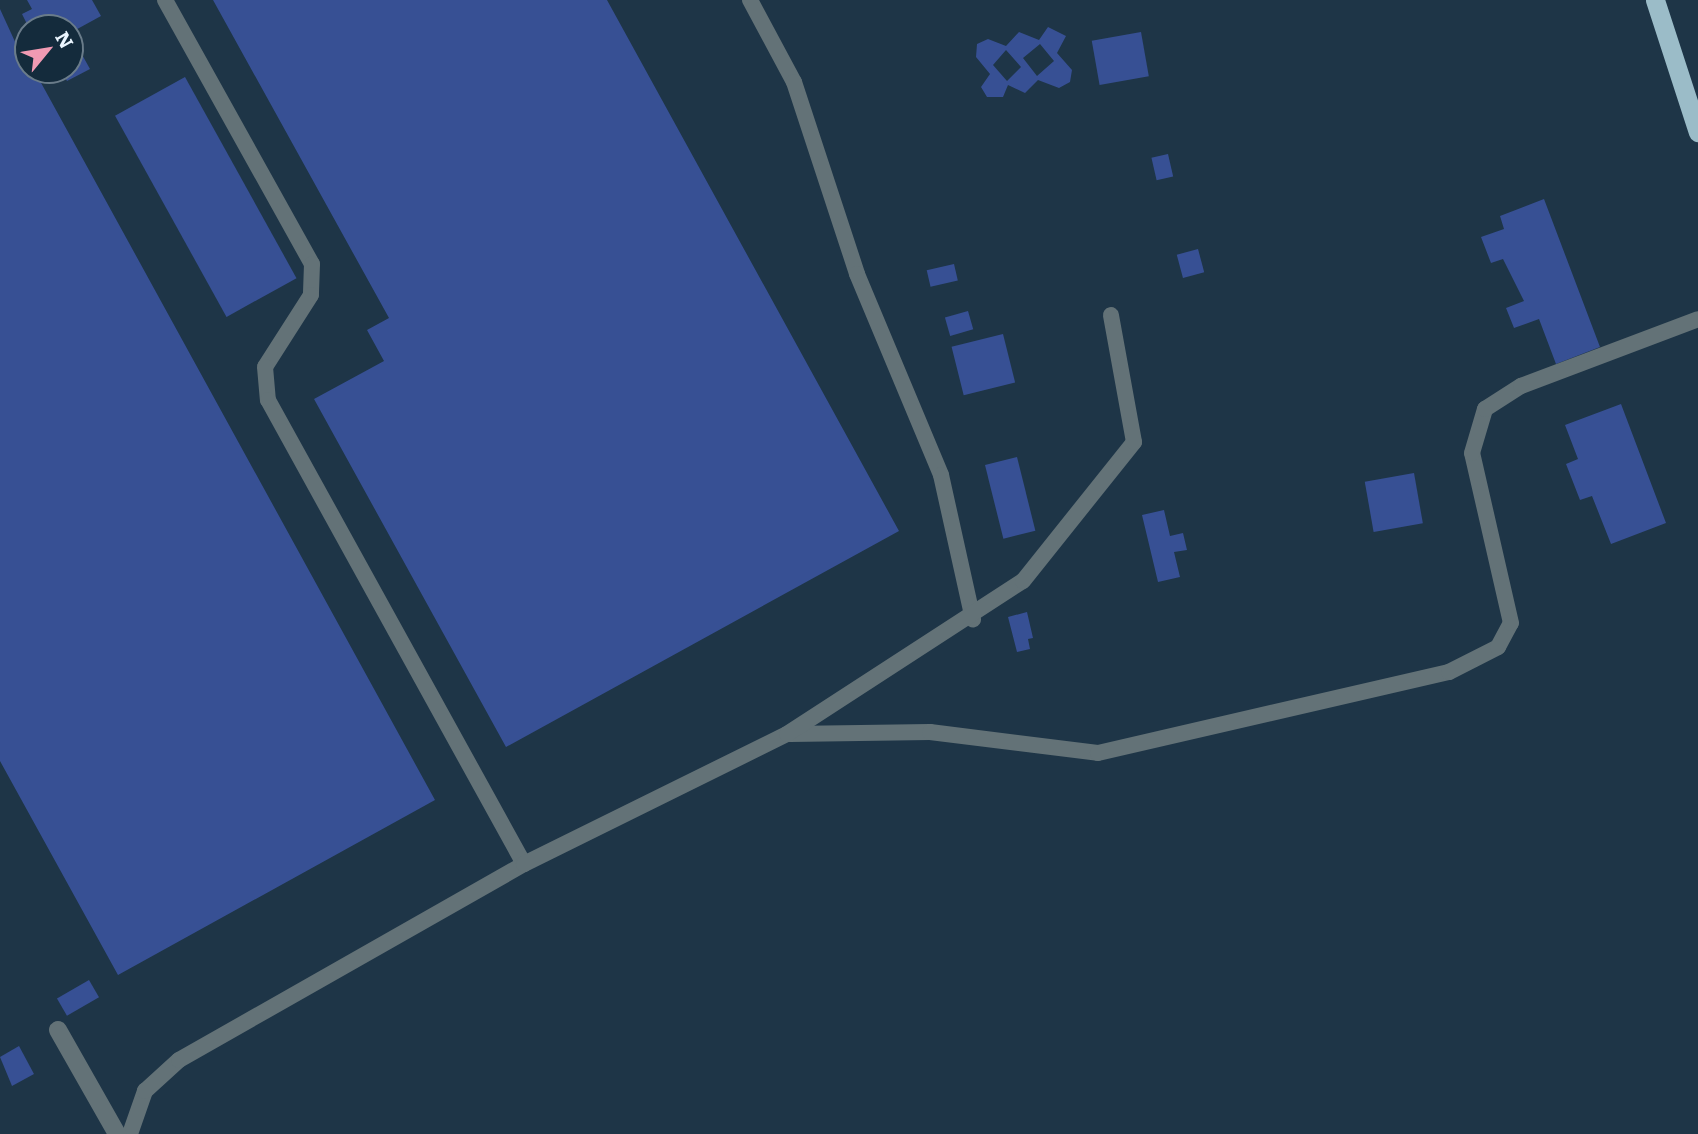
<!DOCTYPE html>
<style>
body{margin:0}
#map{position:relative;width:1698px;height:1134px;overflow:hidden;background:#1e3547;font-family:Literata,serif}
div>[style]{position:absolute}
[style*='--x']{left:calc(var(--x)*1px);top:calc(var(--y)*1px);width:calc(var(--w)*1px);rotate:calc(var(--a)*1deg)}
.building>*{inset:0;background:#375094;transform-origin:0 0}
.service>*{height:16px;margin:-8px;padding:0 8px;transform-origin:8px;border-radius:8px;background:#637277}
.minor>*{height:18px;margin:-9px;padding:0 9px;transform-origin:9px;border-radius:9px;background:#637277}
.trunk>*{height:19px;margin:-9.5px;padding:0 9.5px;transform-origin:9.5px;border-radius:9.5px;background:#9bbcc8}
span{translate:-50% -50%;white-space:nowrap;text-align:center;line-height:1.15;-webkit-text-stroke:7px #142b3c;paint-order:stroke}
.north{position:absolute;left:14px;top:14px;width:70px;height:70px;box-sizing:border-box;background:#142b3c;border:2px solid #6a7c8a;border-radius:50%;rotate:60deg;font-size:19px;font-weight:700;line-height:28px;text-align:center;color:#ebf6ff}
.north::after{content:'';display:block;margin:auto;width:24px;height:32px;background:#f19ab3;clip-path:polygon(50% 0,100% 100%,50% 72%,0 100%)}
</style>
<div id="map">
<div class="building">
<i style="clip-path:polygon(27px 0,92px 0,101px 16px,70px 33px,29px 28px,22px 14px,32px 9px)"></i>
<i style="clip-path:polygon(213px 0,607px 0,899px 531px,506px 747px,314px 399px,384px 361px,367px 330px,389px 318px)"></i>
<i style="clip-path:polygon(0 9px,28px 70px,34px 70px,435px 800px,118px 975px,0 761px)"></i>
<i style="clip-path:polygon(evenodd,1048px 27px,1066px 36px,1057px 53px,1072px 70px,1070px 82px,1059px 88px,1038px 80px,1025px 93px,1008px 85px,1003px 97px,987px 97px,981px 87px,990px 74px,976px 57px,977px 44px,988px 39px,1006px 46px,1019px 32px,1039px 40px,1048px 27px,1040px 44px,1054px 61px,1037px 76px,1023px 58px,1040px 44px,1048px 27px,1006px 50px,1021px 67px,1007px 81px,993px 65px,1006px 50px)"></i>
<i style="left:1141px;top:32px;width:45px;height:50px;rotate:80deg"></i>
<i style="clip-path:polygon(70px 33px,90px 69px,67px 81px,61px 70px,70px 70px)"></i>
<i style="left:185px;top:77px;width:230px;height:80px;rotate:61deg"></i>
<i style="left:1168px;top:154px;width:23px;height:17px;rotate:77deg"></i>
<i style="clip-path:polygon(1544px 199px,1600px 347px,1556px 364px,1539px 319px,1514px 328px,1506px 308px,1524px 301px,1503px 259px,1491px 263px,1481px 237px,1504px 229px,1500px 216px)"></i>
<i style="left:1198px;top:249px;width:24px;height:22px;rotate:75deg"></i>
<i style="left:954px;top:264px;width:17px;height:28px;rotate:77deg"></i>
<i style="left:968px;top:311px;width:19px;height:24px;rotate:74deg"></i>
<i style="left:1003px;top:334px;width:50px;height:53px;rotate:76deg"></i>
<i style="clip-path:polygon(1621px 404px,1666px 523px,1611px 544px,1592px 496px,1580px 500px,1566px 464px,1578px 459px,1565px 425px)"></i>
<i style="left:1017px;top:457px;width:76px;height:33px;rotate:76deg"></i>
<i style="left:1414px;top:473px;width:51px;height:50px;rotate:80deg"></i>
<i style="clip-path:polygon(1164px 510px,1170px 536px,1183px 533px,1187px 550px,1174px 552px,1180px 577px,1158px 582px,1142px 515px)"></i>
<i style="clip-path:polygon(1027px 612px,1033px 638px,1028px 639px,1030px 649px,1017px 652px,1008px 617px)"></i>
<i style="left:89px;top:980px;width:20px;height:37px;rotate:60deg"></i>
<i style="clip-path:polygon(19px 1046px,34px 1074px,12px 1086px,0 1057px)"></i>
</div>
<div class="service">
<i style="--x:165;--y:0;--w:302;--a:60.9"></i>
<i style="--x:312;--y:264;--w:31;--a:92"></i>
<i style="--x:311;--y:295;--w:85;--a:122.6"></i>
<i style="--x:265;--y:367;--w:33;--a:85"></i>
<i style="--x:268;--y:400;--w:530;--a:61.11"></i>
<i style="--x:750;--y:0;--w:93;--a:61.8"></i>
<i style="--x:794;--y:82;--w:202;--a:71.8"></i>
<i style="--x:857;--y:274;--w:218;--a:67.3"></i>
<i style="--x:941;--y:475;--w:148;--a:77.5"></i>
<i style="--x:790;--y:734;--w:140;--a:-0.8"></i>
<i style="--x:930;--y:732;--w:169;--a:7.1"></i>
<i style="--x:1098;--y:753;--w:360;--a:-13"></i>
<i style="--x:1449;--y:672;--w:55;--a:-27"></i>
<i style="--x:1498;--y:647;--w:27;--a:-62"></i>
<i style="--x:1511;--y:623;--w:174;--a:-102.9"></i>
<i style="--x:1472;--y:453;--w:46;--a:-73.5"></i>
<i style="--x:1485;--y:409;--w:43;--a:-32.6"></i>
<i style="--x:1521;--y:386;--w:189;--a:-20.7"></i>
<i style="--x:130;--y:1134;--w:46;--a:-70.8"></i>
<i style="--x:145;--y:1091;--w:46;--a:-42.4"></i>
<i style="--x:179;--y:1060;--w:397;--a:-29.6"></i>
<i style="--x:524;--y:864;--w:293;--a:-26.3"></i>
<i style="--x:787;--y:734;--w:281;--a:-33"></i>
<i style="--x:1023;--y:581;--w:178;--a:-51.4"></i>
<i style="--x:1134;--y:442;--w:129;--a:-100.3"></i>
</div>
<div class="minor">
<i style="--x:58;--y:1030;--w:120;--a:60.4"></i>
</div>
<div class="trunk">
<i style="--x:1655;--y:0;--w:139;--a:72"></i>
</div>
<div class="north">N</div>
</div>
